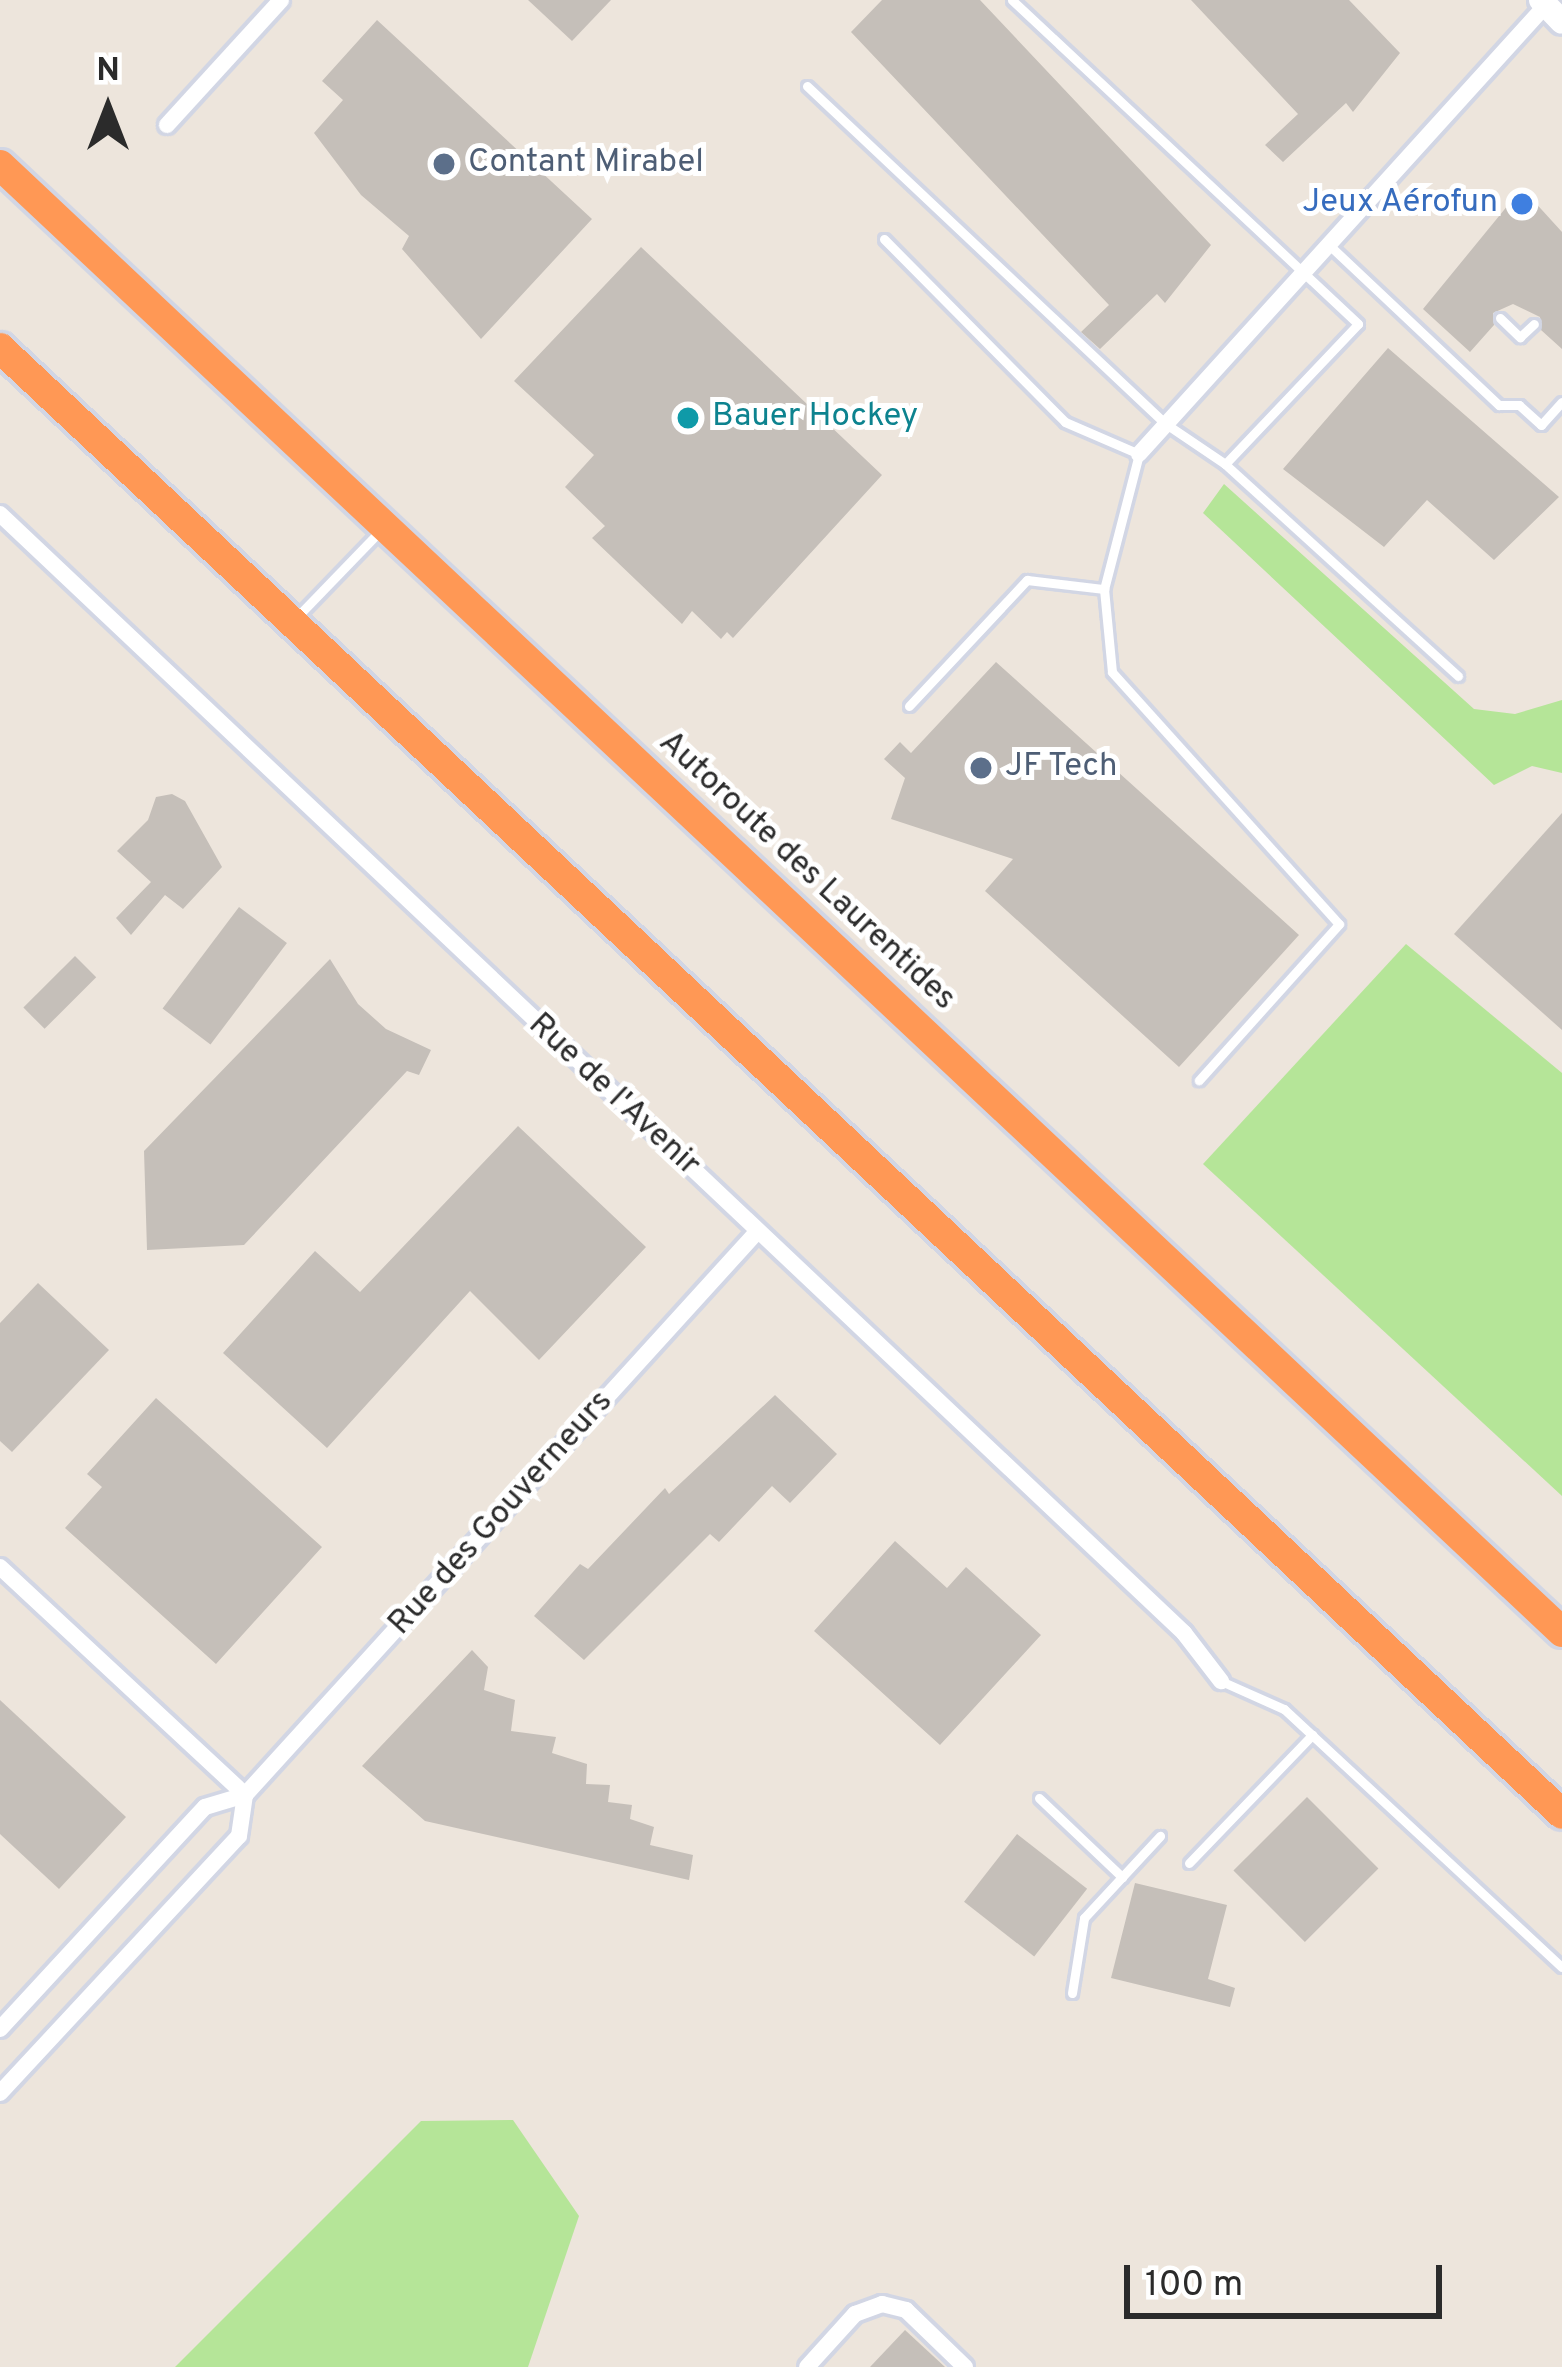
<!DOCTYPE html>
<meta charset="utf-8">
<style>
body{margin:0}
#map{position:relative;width:1562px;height:2367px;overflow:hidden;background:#ede5dc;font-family:Overpass,sans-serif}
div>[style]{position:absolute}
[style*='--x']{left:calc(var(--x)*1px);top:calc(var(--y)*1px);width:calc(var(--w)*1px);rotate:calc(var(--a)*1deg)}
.green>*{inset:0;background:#b5e598}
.building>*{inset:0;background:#c5bfb9;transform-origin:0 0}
.roads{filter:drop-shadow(3px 0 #d2d6e4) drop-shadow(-3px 0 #d2d6e4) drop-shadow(0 3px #d2d6e4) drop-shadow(0 -3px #d2d6e4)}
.lane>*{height:9px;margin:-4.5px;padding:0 4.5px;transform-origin:4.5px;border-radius:4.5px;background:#fff}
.street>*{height:16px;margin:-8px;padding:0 8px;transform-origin:8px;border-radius:8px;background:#fff}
.secondary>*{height:24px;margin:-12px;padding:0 12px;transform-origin:12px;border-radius:12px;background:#fff}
.highway>*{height:30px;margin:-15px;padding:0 15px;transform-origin:15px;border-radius:15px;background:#ff9855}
.dots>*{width:33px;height:33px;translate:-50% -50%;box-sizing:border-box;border:6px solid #fff;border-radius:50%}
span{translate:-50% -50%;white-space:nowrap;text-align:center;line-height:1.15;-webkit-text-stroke:10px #fff;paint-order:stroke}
.service-label{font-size:33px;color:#4e5e75}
.left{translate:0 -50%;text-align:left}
.shop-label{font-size:33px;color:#366cbe}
.right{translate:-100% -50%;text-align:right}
.culture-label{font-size:33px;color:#0d838f}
.street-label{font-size:33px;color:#2b2b2b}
.north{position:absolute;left:48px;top:48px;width:120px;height:120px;-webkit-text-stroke:9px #fff;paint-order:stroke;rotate:0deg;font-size:33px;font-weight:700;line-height:48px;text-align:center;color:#2b2b2b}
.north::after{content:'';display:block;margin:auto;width:42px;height:54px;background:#2b2b2b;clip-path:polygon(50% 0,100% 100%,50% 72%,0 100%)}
.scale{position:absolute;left:1124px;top:2265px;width:318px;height:54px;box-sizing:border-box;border:6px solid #2b2b2b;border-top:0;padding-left:15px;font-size:36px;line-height:42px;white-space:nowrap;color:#2b2b2b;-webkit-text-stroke:9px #fff;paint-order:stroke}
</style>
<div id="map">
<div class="green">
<i style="clip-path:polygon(1224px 484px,1474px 709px,1515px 714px,1562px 700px,1562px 773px,1532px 766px,1494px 785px,1203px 513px)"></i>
<i style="clip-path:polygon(1406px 944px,1562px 1073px,1562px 1496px,1203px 1164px)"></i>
<i style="clip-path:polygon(513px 2120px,579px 2216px,528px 2367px,175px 2367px,421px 2121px)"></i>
</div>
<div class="building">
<i style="clip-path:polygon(528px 0,611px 0,572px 41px)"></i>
<i style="clip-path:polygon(882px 0,980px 0,1211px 245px,1165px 303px,1157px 294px,1100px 349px,1081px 332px,1109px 305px,851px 32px)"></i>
<i style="clip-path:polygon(1191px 0,1349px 0,1400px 53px,1353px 112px,1346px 103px,1283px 162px,1265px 145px,1298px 114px)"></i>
<i style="clip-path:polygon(377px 20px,592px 219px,481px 339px,402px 249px,409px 236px,361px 195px,314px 133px,343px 100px,322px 81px)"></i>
<i style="clip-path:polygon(1522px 188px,1562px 232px,1562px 349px,1541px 330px,1540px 317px,1513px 304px,1493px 313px,1494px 325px,1470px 352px,1423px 309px)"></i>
<i style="clip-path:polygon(641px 247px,882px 475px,733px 638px,727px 632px,721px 639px,692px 611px,682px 624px,592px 538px,605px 526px,565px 487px,594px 455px,514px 381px)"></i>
<i style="clip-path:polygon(1388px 348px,1559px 497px,1494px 560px,1427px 500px,1384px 547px,1283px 469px)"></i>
<i style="clip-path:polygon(996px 662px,1299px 935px,1179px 1067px,985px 891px,1013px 859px,891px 819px,905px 778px,884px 759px,900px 742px,911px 753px)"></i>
<i style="clip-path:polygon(172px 794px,185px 801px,222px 867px,183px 909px,165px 895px,131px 935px,116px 918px,151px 882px,117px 851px,148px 820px,156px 797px)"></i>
<i style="clip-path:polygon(1562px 813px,1562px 1030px,1454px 934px)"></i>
<i style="left:239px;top:907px;width:60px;height:127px;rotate:37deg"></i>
<i style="left:75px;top:956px;width:30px;height:73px;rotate:45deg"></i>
<i style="clip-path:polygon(330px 959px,358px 1004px,386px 1029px,431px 1050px,419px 1075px,407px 1071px,244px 1245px,147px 1250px,144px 1151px)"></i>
<i style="clip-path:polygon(518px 1126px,646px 1247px,539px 1360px,470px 1291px,327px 1448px,223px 1353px,315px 1251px,360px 1292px)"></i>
<i style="clip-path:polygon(38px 1283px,109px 1350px,12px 1452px,0 1441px,0 1323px)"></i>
<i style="clip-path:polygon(775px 1395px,837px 1454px,790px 1503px,772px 1486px,719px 1542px,710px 1534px,584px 1660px,534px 1616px,580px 1564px,588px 1569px,665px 1488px,669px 1494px)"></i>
<i style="clip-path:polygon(156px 1398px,322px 1547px,216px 1664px,65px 1528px,102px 1487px,87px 1474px)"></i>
<i style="clip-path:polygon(895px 1541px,947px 1588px,966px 1567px,1041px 1635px,940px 1745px,814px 1631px)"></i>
<i style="clip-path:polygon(472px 1650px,488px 1667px,484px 1690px,515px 1700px,511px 1731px,556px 1737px,552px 1753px,587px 1764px,586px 1784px,610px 1785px,608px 1802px,632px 1805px,630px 1819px,654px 1827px,650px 1845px,693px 1855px,689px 1880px,425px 1821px,362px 1766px)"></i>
<i style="clip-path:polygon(0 1700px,126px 1817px,59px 1889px,0 1834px)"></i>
<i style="left:1307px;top:1797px;width:101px;height:104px;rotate:45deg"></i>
<i style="left:1017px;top:1834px;width:89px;height:86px;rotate:38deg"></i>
<i style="clip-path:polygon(1135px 1883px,1227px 1905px,1208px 1979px,1235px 1988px,1230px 2007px,1111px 1978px)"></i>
<i style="clip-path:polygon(905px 2330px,945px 2367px,870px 2367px)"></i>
</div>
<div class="roads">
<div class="lane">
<i style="--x:1012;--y:0;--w:474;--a:43.1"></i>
<i style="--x:1358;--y:324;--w:193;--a:133.5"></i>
<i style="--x:807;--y:86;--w:493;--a:43.3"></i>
<i style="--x:1166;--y:424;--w:71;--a:34.1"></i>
<i style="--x:1225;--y:464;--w:315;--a:42.3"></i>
<i style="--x:884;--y:239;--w:257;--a:45.3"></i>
<i style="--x:1065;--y:422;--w:81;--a:23.4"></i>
<i style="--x:1139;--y:454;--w:139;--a:104.5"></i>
<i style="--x:1104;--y:589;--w:83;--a:84.5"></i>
<i style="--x:1112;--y:672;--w:339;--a:48"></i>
<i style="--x:1339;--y:924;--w:210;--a:131.9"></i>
<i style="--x:1328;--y:244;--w:235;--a:43.3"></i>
<i style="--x:1499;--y:405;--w:20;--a:0"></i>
<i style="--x:1519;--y:405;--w:30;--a:42"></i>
<i style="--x:1541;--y:425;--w:31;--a:-48"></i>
<i style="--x:1500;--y:318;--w:28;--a:44"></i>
<i style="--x:1520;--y:337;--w:19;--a:-43"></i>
<i style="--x:297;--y:617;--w:121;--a:-46"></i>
<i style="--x:909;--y:706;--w:173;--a:-46.9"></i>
<i style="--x:1027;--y:580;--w:78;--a:6.7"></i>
<i style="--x:1221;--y:1681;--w:69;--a:24"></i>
<i style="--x:1284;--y:1709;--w:379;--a:42.9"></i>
<i style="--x:1039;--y:1798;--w:115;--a:43.6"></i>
<i style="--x:1189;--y:1863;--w:178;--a:-46.1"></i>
<i style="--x:1072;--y:1993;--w:76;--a:-80.9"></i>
<i style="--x:1084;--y:1918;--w:112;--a:-47.2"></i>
</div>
<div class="street">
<i style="--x:167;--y:125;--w:169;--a:-47.6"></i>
<i style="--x:1139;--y:454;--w:606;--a:-47.81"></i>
<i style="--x:0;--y:514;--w:1629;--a:43.38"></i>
<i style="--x:1184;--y:1633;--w:61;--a:52.4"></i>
<i style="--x:0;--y:1567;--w:335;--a:42.9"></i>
<i style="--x:0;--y:2029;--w:302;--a:-47.3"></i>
<i style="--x:205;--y:1807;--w:42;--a:-16.7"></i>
<i style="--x:245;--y:1795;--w:761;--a:-47.72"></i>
<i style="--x:0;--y:2093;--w:351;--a:-47.1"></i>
<i style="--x:239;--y:1836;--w:41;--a:-81.7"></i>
<i style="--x:807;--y:2367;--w:72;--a:-47.8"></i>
<i style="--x:855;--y:2314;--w:29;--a:-20"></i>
<i style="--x:882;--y:2304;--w:25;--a:14"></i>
<i style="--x:906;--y:2310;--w:82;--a:44"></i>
</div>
<div class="secondary">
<i style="--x:1541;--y:0;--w:30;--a:46"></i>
</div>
<div class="highway">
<i style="--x:0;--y:165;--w:2143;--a:43.2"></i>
<i style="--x:0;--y:348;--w:2142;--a:43.18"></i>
</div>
</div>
<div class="dots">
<i style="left:444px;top:164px;background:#5c6f8a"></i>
<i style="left:1522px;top:204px;background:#3f7fe0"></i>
<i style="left:688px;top:418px;background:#0f9aa8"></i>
<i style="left:981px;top:768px;background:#5c6f8a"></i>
</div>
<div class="service-label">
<span class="left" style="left:468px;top:164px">Contant Mirabel</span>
<span class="left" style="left:1005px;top:768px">JF Tech</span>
</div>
<div class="shop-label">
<span class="right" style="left:1498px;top:204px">Jeux Aérofun</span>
</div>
<div class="culture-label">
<span class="left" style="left:712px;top:418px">Bauer Hockey</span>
</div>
<div class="street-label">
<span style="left:806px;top:872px;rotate:43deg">Autoroute des Laurentides</span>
<span style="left:613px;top:1096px;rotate:43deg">Rue de l'Avenir</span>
<span style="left:502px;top:1514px;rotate:-48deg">Rue des Gouverneurs</span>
</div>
<div class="north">N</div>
<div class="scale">100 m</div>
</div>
